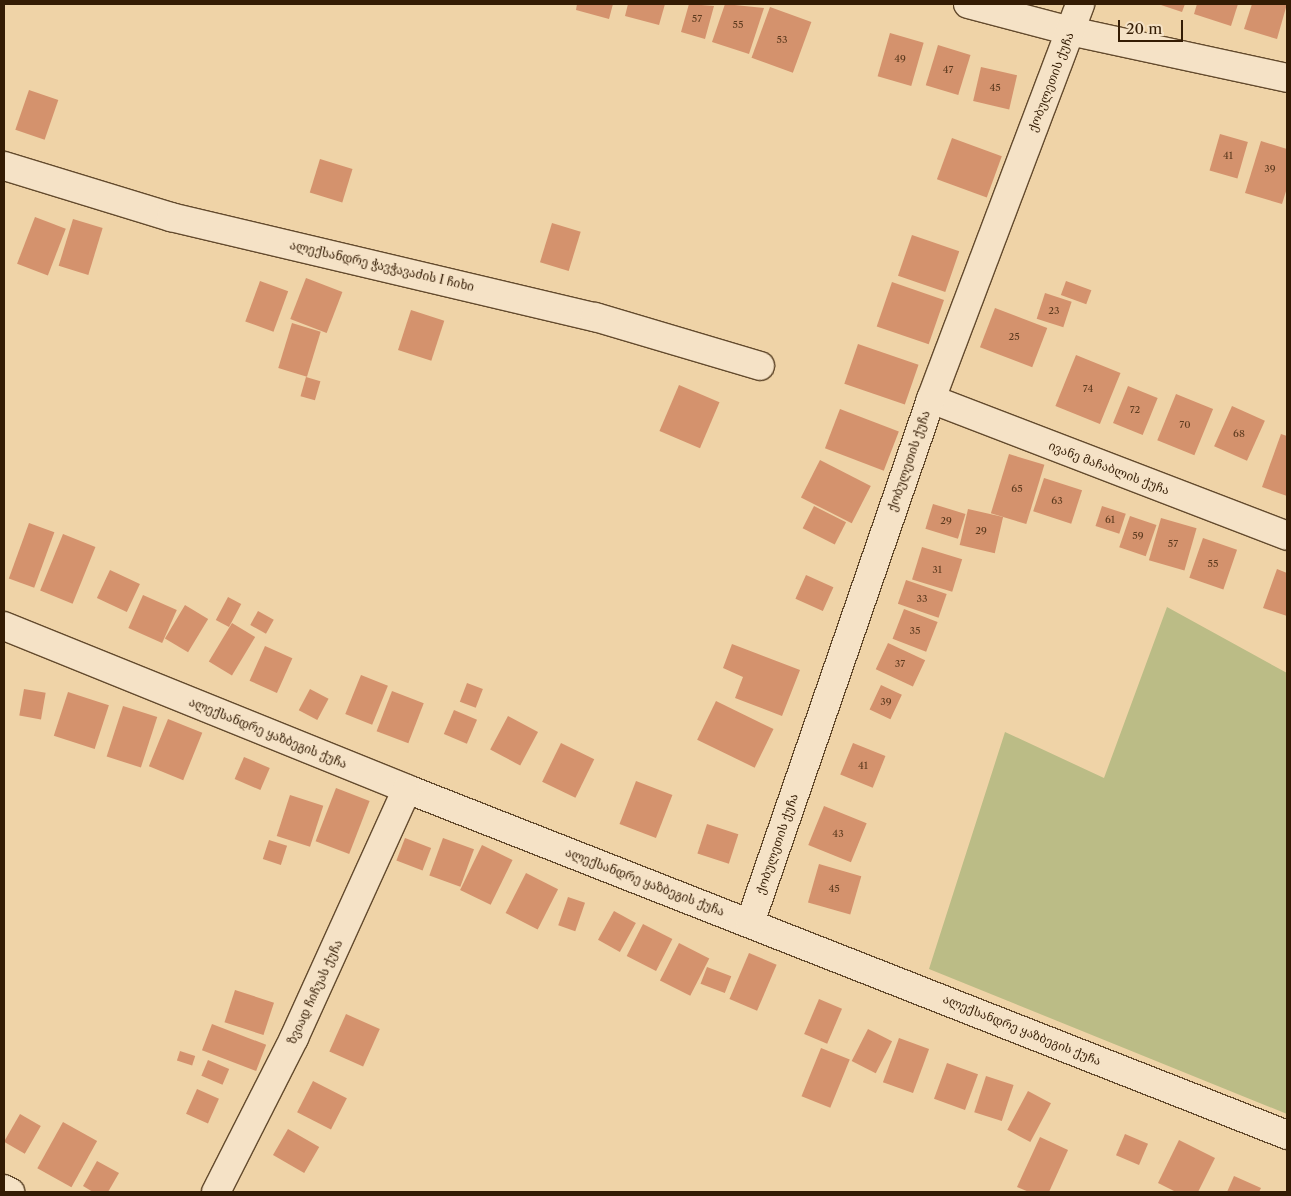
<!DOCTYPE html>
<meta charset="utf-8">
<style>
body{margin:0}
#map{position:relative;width:1291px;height:1196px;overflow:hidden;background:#efd3a7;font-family:"Libre Caslon Text","Noto Serif Georgian",serif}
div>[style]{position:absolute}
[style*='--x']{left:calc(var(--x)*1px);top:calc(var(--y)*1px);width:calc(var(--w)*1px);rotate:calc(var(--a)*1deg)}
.green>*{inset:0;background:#bbbc86}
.building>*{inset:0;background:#d4926d;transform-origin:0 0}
.roads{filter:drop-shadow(1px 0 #634a2d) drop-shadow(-1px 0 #634a2d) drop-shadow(0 1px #634a2d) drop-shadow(0 -1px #634a2d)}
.minor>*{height:28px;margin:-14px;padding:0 14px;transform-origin:14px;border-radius:14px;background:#f5e2c6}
span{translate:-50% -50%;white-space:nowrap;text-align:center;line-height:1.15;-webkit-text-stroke:4.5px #f5e2c6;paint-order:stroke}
.number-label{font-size:10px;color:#5c3a1e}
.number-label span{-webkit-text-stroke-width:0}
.street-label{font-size:12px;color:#341c04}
.frame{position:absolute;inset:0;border:5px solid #341c04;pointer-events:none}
.scale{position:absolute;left:1118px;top:20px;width:65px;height:22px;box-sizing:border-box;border:2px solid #341c04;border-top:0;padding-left:6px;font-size:15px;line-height:18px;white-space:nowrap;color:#341c04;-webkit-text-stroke:4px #f5e2c6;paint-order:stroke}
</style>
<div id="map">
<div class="green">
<i style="clip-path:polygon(1167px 607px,1287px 673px,1287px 1114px,929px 969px,1005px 732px,1104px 778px)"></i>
</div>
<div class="building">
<i style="clip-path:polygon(577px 4px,613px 4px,609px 19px,576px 10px)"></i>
<i style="clip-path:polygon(628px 4px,665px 4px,659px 25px,625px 16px)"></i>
<i style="clip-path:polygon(689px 4px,714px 6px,705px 39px,681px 32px)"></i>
<i style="clip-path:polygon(725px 4px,764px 8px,749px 54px,712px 42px)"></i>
<i style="clip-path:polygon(1158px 4px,1185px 4px,1182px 12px)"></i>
<i style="clip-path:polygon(1197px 4px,1238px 4px,1231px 26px,1194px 14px)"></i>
<i style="clip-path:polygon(1252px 4px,1287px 4px,1277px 39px,1244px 29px)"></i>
<i style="left:770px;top:7px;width:44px;height:54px;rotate:20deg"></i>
<i style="left:890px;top:33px;width:35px;height:45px;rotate:16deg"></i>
<i style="left:938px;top:45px;width:34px;height:42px;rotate:17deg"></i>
<i style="left:981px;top:67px;width:37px;height:35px;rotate:13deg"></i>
<i style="left:29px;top:90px;width:31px;height:42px;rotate:19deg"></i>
<i style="left:1220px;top:134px;width:29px;height:38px;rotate:16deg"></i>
<i style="left:952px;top:138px;width:53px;height:44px;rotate:20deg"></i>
<i style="clip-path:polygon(1261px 141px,1287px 149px,1287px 188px,1282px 204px,1245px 193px)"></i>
<i style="left:320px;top:159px;width:34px;height:35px;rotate:17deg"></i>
<i style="left:35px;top:217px;width:33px;height:50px;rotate:21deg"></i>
<i style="left:73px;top:219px;width:31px;height:49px;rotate:17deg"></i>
<i style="left:552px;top:223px;width:30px;height:41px;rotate:17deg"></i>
<i style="left:912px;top:235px;width:50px;height:43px;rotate:19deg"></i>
<i style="left:306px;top:278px;width:39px;height:44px;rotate:21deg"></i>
<i style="left:260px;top:281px;width:30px;height:43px;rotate:20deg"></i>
<i style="left:1066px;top:281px;width:27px;height:15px;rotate:20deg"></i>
<i style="left:892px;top:282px;width:55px;height:47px;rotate:19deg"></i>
<i style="left:1045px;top:293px;width:28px;height:27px;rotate:18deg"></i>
<i style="left:995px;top:308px;width:56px;height:42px;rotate:21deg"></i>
<i style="left:411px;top:310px;width:35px;height:42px;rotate:18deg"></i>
<i style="left:292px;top:323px;width:30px;height:47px;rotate:17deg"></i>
<i style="left:858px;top:344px;width:64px;height:42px;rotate:19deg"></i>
<i style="left:1076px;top:355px;width:48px;height:55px;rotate:22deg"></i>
<i style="left:306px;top:377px;width:15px;height:20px;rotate:16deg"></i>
<i style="left:679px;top:385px;width:44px;height:50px;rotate:23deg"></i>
<i style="left:1128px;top:386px;width:32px;height:40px;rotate:22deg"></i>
<i style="left:1176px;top:394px;width:40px;height:50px;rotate:22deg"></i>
<i style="left:1232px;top:406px;width:36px;height:44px;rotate:24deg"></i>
<i style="left:840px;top:409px;width:63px;height:42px;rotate:21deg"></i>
<i style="clip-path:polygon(1281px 434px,1287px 436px,1287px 496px,1262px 487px)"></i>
<i style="left:1009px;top:454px;width:37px;height:62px;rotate:17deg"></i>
<i style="left:820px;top:460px;width:57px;height:42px;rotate:27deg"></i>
<i style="left:1044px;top:478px;width:40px;height:35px;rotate:18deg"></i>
<i style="left:933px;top:504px;width:34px;height:26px;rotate:17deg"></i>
<i style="left:814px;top:506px;width:36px;height:25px;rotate:27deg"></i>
<i style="left:1102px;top:506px;width:25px;height:21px;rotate:18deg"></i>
<i style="left:968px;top:509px;width:36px;height:37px;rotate:13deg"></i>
<i style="left:1130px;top:516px;width:28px;height:33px;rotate:19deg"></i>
<i style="left:1161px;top:518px;width:37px;height:44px;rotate:16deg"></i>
<i style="left:29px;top:523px;width:27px;height:59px;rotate:20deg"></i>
<i style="left:63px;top:534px;width:35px;height:61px;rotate:22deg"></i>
<i style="left:1203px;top:538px;width:36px;height:42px;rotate:19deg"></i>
<i style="left:922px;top:547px;width:42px;height:34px;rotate:17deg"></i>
<i style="clip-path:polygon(1277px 569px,1287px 573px,1287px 616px,1263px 608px)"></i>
<i style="left:110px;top:570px;width:33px;height:31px;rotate:25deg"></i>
<i style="left:806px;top:575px;width:30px;height:26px;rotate:24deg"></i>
<i style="left:906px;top:580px;width:43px;height:25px;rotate:19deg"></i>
<i style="left:143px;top:595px;width:37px;height:36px;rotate:24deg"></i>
<i style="left:228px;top:597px;width:15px;height:26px;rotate:28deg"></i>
<i style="left:185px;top:605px;width:27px;height:39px;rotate:31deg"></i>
<i style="left:904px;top:609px;width:36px;height:32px;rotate:21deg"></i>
<i style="left:258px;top:611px;width:18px;height:16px;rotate:29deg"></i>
<i style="left:232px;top:623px;width:27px;height:45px;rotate:31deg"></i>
<i style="left:888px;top:643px;width:41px;height:29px;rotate:25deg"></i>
<i style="clip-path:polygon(732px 644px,800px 670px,782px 716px,735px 698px,743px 677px,723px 668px)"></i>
<i style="left:265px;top:646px;width:30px;height:38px;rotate:24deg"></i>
<i style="left:361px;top:675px;width:29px;height:42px;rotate:22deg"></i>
<i style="left:467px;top:683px;width:17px;height:20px;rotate:21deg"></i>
<i style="left:881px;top:685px;width:23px;height:27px;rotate:25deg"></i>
<i style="left:24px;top:689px;width:22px;height:27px;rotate:10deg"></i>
<i style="left:310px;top:689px;width:21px;height:24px;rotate:28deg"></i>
<i style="left:392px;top:691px;width:34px;height:43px;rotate:21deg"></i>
<i style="left:68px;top:692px;width:43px;height:46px;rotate:18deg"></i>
<i style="left:716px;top:701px;width:64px;height:43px;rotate:26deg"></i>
<i style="left:123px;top:706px;width:36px;height:53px;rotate:18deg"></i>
<i style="left:454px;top:710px;width:25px;height:26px;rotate:23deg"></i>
<i style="left:508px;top:716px;width:34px;height:38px;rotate:28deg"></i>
<i style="left:168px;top:719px;width:37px;height:51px;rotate:22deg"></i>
<i style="left:561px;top:743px;width:37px;height:43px;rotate:26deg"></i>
<i style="left:853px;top:743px;width:35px;height:34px;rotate:22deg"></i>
<i style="left:244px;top:757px;width:28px;height:24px;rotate:23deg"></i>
<i style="left:636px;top:781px;width:39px;height:46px;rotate:21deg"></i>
<i style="left:336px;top:788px;width:36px;height:57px;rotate:21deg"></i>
<i style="left:290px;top:795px;width:35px;height:43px;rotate:18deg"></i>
<i style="left:824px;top:806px;width:46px;height:42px;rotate:22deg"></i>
<i style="left:707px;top:824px;width:33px;height:31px;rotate:18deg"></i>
<i style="left:405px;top:838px;width:28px;height:24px;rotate:21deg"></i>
<i style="left:443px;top:838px;width:33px;height:40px;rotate:20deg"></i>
<i style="left:269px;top:840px;width:19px;height:20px;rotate:18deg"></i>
<i style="left:482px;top:845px;width:34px;height:50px;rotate:26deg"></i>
<i style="left:819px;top:864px;width:44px;height:40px;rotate:16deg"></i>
<i style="left:526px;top:873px;width:36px;height:45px;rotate:27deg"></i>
<i style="left:568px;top:897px;width:18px;height:30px;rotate:19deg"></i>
<i style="left:614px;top:911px;width:25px;height:33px;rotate:29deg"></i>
<i style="left:643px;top:924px;width:33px;height:36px;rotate:27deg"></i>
<i style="left:679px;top:943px;width:34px;height:42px;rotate:27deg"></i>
<i style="left:749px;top:953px;width:30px;height:50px;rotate:23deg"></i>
<i style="left:707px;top:967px;width:26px;height:18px;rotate:21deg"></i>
<i style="left:235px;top:990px;width:41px;height:34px;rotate:18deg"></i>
<i style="left:819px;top:999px;width:25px;height:38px;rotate:23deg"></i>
<i style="left:346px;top:1014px;width:37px;height:41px;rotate:24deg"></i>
<i style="left:212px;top:1024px;width:58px;height:28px;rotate:21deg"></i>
<i style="left:868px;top:1029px;width:27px;height:36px;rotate:27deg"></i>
<i style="left:899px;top:1038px;width:32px;height:47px;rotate:20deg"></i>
<i style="left:821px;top:1048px;width:31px;height:52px;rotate:22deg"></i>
<i style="left:180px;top:1051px;width:16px;height:10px;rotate:18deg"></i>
<i style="left:208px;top:1060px;width:23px;height:17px;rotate:23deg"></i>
<i style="left:947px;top:1063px;width:33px;height:38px;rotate:20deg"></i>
<i style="left:986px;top:1076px;width:29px;height:38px;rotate:18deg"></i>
<i style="left:313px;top:1081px;width:38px;height:35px;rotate:27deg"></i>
<i style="left:197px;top:1089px;width:24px;height:27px;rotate:24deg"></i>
<i style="left:1028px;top:1091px;width:26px;height:44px;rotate:28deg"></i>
<i style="left:20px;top:1114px;width:24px;height:32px;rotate:30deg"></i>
<i style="left:63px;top:1122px;width:39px;height:53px;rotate:29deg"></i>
<i style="left:288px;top:1129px;width:36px;height:30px;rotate:30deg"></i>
<i style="left:1125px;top:1134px;width:25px;height:23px;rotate:23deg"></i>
<i style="clip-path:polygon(1040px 1137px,1068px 1150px,1049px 1192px,1029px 1192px,1017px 1187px)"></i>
<i style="clip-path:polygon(1179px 1140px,1215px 1158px,1198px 1192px,1176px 1192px,1158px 1183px)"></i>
<i style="clip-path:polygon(97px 1161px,119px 1173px,108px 1192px,93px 1192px,83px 1186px)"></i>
<i style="clip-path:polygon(1234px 1176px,1261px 1188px,1259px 1192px,1227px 1192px)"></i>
</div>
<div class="roads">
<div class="minor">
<i style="--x:968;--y:4;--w:106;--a:14.8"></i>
<i style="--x:1070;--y:31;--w:222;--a:12.2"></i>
<i style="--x:4;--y:166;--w:175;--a:17"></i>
<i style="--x:171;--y:217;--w:436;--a:13.3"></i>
<i style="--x:595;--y:317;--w:172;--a:16.5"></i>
<i style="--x:931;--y:399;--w:381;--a:21"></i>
<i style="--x:4;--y:626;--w:435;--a:22"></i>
<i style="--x:407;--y:789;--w:946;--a:21.46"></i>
<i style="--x:750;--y:923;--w:554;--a:-70.94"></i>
<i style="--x:931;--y:399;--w:422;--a:-69.3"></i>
<i style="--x:4;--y:1189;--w:7;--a:27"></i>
<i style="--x:216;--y:1192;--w:173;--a:-63.1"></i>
<i style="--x:294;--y:1038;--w:273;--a:-65.6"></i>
</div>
</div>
<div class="number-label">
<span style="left:697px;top:19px">57</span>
<span style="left:738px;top:25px">55</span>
<span style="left:782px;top:40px">53</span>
<span style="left:900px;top:59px">49</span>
<span style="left:948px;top:70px">47</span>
<span style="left:995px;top:88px">45</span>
<span style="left:1228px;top:156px">41</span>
<span style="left:1270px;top:169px">39</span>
<span style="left:1054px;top:311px">23</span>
<span style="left:1014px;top:337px">25</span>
<span style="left:1088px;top:389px">74</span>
<span style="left:1135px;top:410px">72</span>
<span style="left:1185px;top:425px">70</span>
<span style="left:1239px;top:434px">68</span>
<span style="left:1017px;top:489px">65</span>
<span style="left:1057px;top:501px">63</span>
<span style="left:1110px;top:520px">61</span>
<span style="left:946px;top:521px">29</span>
<span style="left:981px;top:531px">29</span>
<span style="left:1138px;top:536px">59</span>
<span style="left:1173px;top:544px">57</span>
<span style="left:1213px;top:564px">55</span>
<span style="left:937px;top:570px">31</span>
<span style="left:922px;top:599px">33</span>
<span style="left:915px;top:631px">35</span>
<span style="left:900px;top:664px">37</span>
<span style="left:886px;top:702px">39</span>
<span style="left:863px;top:766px">41</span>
<span style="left:838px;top:834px">43</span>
<span style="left:834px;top:889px">45</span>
</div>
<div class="street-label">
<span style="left:1051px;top:82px;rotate:-69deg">ქობულეთის ქუჩა</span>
<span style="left:382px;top:266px;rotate:13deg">ალექსანდრე ჭავჭავაძის I ჩიხი</span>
<span style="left:909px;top:461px;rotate:-71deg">ქობულეთის ქუჩა</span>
<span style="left:1109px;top:468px;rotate:21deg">ივანე მაჩაბლის ქუჩა</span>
<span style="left:268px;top:733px;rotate:22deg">ალექსანდრე ყაზბეგის ქუჩა</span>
<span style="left:777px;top:844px;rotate:-71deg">ქობულეთის ქუჩა</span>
<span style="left:645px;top:882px;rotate:21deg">ალექსანდრე ყაზბეგის ქუჩა</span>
<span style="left:315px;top:992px;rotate:-65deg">ზვიად ჩიჩუას ქუჩა</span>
<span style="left:1022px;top:1030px;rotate:22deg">ალექსანდრე ყაზბეგის ქუჩა</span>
</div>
<div class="frame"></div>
<div class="scale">20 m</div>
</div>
